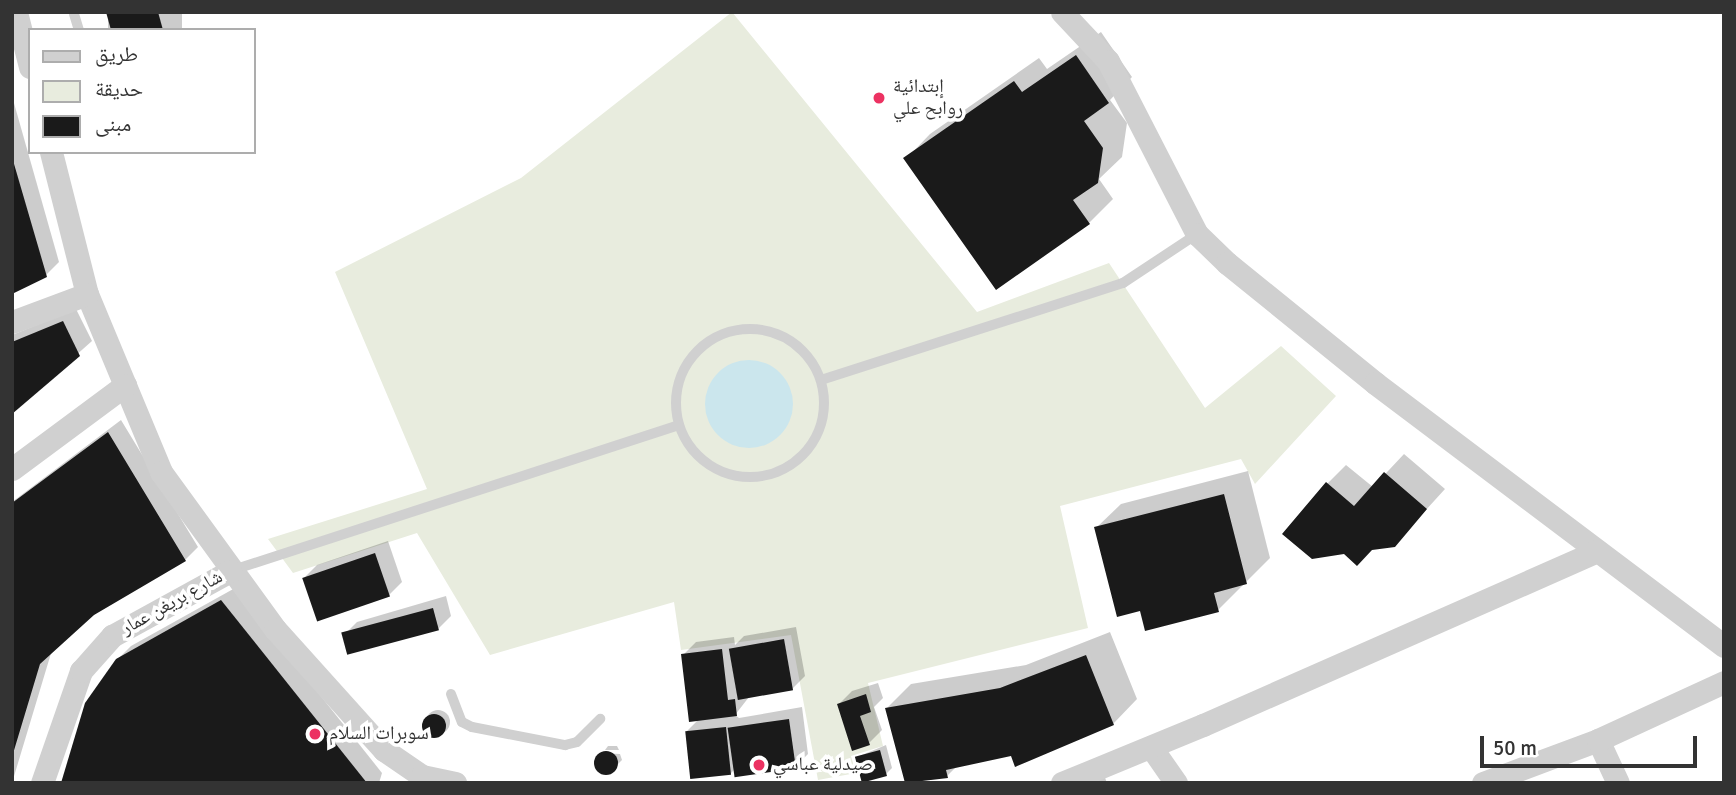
<!DOCTYPE html>
<meta charset="utf-8">
<style>
body{margin:0}
#map{position:relative;width:1736px;height:795px;overflow:hidden;background:#fff;font-family:Signika,"Noto Naskh Arabic",sans-serif}
div>[style]{position:absolute}
[style*='--x']{left:calc(var(--x)*1px);top:calc(var(--y)*1px);width:calc(var(--w)*1px);rotate:calc(var(--a)*1deg)}
.green>*{inset:0;background:#e8ecde}
.water>*{inset:0;background:#cbe6ed}
.round{border-radius:50%}
.shadow>*{inset:0;background:#0003;transform-origin:0 0}
.building>*{inset:0;background:#1a1a1a;transform-origin:0 0}
.service>*{height:10px;margin:-5px;padding:0 5px;transform-origin:5px;border-radius:5px;background:#d0d0d0}
.service>.ring{margin:-5px;padding:0;box-sizing:content-box;background:none;border:10px solid #d0d0d0;border-radius:50%}
.minor>*{height:23px;margin:-11.5px;padding:0 11.5px;transform-origin:11.5px;border-radius:11.5px;background:#d0d0d0}
.dots>*{width:19px;height:19px;translate:-50% -50%;box-sizing:border-box;border:4px solid #fff;border-radius:50%}
span{translate:-50% -50%;white-space:nowrap;text-align:center;line-height:1.15;-webkit-text-stroke:7px #fff;paint-order:stroke}
.poi-label{font-size:19px;color:#333}
.left{translate:0 -50%;text-align:left}
.street-label{font-size:19px;color:#333}
.frame{position:absolute;inset:0;border:14px solid #333;pointer-events:none}
.legend{position:absolute;left:28px;top:28px;width:228px;height:126px;box-sizing:border-box;background:#fff;border:2px solid #adadad;margin:0;padding:9px 12px;list-style:none;font-size:21px;color:#333}
.legend li{display:flex;align-items:center;gap:14px;height:35px}
.legend b{width:35px;border:2px solid #adadad}
.scale{position:absolute;left:1480px;top:736px;width:217px;height:32px;box-sizing:border-box;border:4px solid #333;border-top:0;padding-left:9px;font-size:21px;line-height:24px;white-space:nowrap;color:#333;-webkit-text-stroke:5px #fff;paint-order:stroke}
</style>
<div id="map">
<div class="green">
<i style="clip-path:polygon(732px 12px,977px 312px,1109px 263px,1205px 408px,1281px 346px,1336px 396px,1255px 484px,1241px 459px,1060px 506px,1088px 628px,868px 683px,883px 746px,851px 756px,856px 773px,818px 780px,791px 635px,681px 650px,674px 602px,490px 655px,417px 533px,293px 573px,268px 539px,427px 489px,335px 272px,521px 178px)"></i>
</div>
<div class="water">
<i class="round" style="left:705px;top:360px;width:88px;height:88px"></i>
</div>
<div class="shadow">
<i style="left:108px;top:12px;width:74px;height:19px"></i>
<i style="clip-path:polygon(1101px 32px,1132px 77px,1110px 100px,1127px 123px,1122px 157px,1099px 179px,1113px 199px,1089px 223px,906px 159px,930px 134px,1039px 58px,1047px 69px)"></i>
<i style="clip-path:polygon(12px 96px,59px 262px,46px 275px,12px 292px)"></i>
<i style="clip-path:polygon(76px 309px,92px 341px,12px 412px,12px 335px)"></i>
<i style="clip-path:polygon(121px 420px,198px 547px,185px 560px,93px 613px,52px 650px,12px 783px,12px 502px)"></i>
<i style="clip-path:polygon(1404px 454px,1445px 489px,1394px 545px,1373px 548px,1327px 484px,1346px 465px,1373px 487px)"></i>
<i style="clip-path:polygon(1248px 471px,1270px 558px,1218px 610px,1142px 609px,1096px 528px,1121px 504px)"></i>
<i style="clip-path:polygon(388px 541px,402px 582px,389px 595px,304px 578px,317px 565px)"></i>
<i style="clip-path:polygon(235px 588px,382px 773px,379px 783px,63px 783px,117px 660px,131px 646px)"></i>
<i style="clip-path:polygon(446px 596px,451px 616px,438px 629px,344px 635px,357px 622px)"></i>
<i style="clip-path:polygon(796px 627px,805px 676px,792px 689px,749px 697px,735px 715px,739px 718px,802px 707px,808px 754px,795px 767px,735px 769px,730px 774px,686px 732px,699px 719px,683px 655px,696px 642px,734px 637px,735px 645px,744px 636px)"></i>
<i style="clip-path:polygon(1110px 632px,1137px 699px,1113px 724px,958px 765px,947px 776px,887px 708px,911px 684px,1026px 665px)"></i>
<i style="clip-path:polygon(878px 683px,883px 698px,874px 707px,882px 730px,869px 743px,839px 704px,852px 691px)"></i>
<i class="round" style="left:426px;top:710px;width:24px;height:24px"></i>
<i style="clip-path:polygon(886px 745px,892px 768px,886px 774px,857px 757px)"></i>
<i style="clip-path:polygon(608px 746px,617px 746px,619px 750px,605px 750px)"></i>
<i style="clip-path:polygon(601px 753px,620px 754px,622px 760px,610px 772px,600px 771px,597px 758px)"></i>
<i style="clip-path:polygon(1104px 775px,1107px 783px,1083px 783px)"></i>
</div>
<div class="building">
<i style="clip-path:polygon(106px 12px,158px 12px,163px 30px,111px 30px)"></i>
<i style="clip-path:polygon(1076px 55px,1109px 103px,1084px 121px,1103px 148px,1098px 183px,1073px 200px,1090px 224px,996px 290px,903px 158px,1014px 81px,1022px 92px)"></i>
<i style="clip-path:polygon(12px 157px,47px 277px,12px 294px)"></i>
<i style="clip-path:polygon(63px 321px,80px 356px,12px 414px,12px 342px)"></i>
<i style="clip-path:polygon(108px 432px,186px 561px,94px 615px,40px 664px,12px 757px,12px 503px)"></i>
<i style="clip-path:polygon(1384px 472px,1427px 509px,1395px 547px,1372px 550px,1357px 566px,1344px 554px,1312px 559px,1282px 534px,1326px 482px,1354px 506px)"></i>
<i style="clip-path:polygon(1224px 494px,1247px 584px,1214px 593px,1219px 612px,1145px 631px,1140px 611px,1117px 617px,1094px 527px)"></i>
<i style="left:375px;top:553px;width:46px;height:77px;rotate:71deg"></i>
<i style="clip-path:polygon(221px 600px,367px 783px,61px 783px,85px 703px,116px 659px)"></i>
<i style="left:433px;top:608px;width:23px;height:95px;rotate:75deg"></i>
<i style="left:784px;top:639px;width:52px;height:56px;rotate:80deg"></i>
<i style="clip-path:polygon(722px 649px,728px 700px,735px 699px,737px 716px,689px 722px,681px 654px)"></i>
<i style="clip-path:polygon(1086px 655px,1114px 725px,1015px 767px,1011px 756px,946px 770px,948px 778px,905px 783px,885px 708px,1000px 688px)"></i>
<i style="clip-path:polygon(866px 694px,871px 712px,860px 716px,870px 745px,852px 751px,837px 704px)"></i>
<i class="round" style="left:422px;top:714px;width:24px;height:24px"></i>
<i style="left:789px;top:719px;width:50px;height:62px;rotate:82deg"></i>
<i style="left:726px;top:727px;width:48px;height:41px;rotate:84deg"></i>
<i style="left:880px;top:750px;width:27px;height:26px;rotate:75deg"></i>
<i class="round" style="left:594px;top:751px;width:24px;height:24px"></i>
</div>
<div class="service">
<i style="--x:74;--y:14;--w:17;--a:73"></i>
<i class="ring" style="left:676px;top:329px;width:138px;height:138px"></i>
<i style="--x:821;--y:380;--w:317;--a:-17.8"></i>
<i style="--x:1123;--y:283;--w:89;--a:-33.5"></i>
<i style="--x:233;--y:570;--w:469;--a:-18"></i>
<i style="--x:451;--y:694;--w:30;--a:69"></i>
<i style="--x:462;--y:722;--w:11;--a:27"></i>
<i style="--x:472;--y:727;--w:95;--a:11"></i>
<i style="--x:565;--y:745;--w:12;--a:-14"></i>
<i style="--x:577;--y:742;--w:33;--a:-45"></i>
</div>
<div class="minor">
<i style="--x:16;--y:12;--w:57;--a:75.7"></i>
<i style="--x:1062;--y:12;--w:67;--a:46.8"></i>
<i style="--x:1108;--y:61;--w:195;--a:62.8"></i>
<i style="--x:1197;--y:234;--w:42;--a:44"></i>
<i style="--x:1227;--y:263;--w:191;--a:39"></i>
<i style="--x:1375;--y:383;--w:437;--a:37"></i>
<i style="--x:51;--y:152;--w:146;--a:75.8"></i>
<i style="--x:87;--y:294;--w:193;--a:67.4"></i>
<i style="--x:161;--y:472;--w:194;--a:54"></i>
<i style="--x:275;--y:629;--w:163;--a:48"></i>
<i style="--x:384;--y:750;--w:46;--a:34.4"></i>
<i style="--x:422;--y:776;--w:34;--a:12"></i>
<i style="--x:12;--y:322;--w:80;--a:-20.5"></i>
<i style="--x:12;--y:469;--w:141;--a:-36.6"></i>
<i style="--x:1598;--y:740;--w:47;--a:65.1"></i>
<i style="--x:1151;--y:747;--w:44;--a:55.2"></i>
<i style="--x:42;--y:783;--w:119;--a:-70.8"></i>
<i style="--x:81;--y:671;--w:47;--a:-48.5"></i>
<i style="--x:112;--y:636;--w:135;--a:-28.8"></i>
<i style="--x:1062;--y:783;--w:152;--a:-22.4"></i>
<i style="--x:1203;--y:725;--w:431;--a:-23.8"></i>
<i style="--x:1483;--y:783;--w:123;--a:-20.5"></i>
<i style="--x:1598;--y:740;--w:139;--a:-24.7"></i>
</div>
<div class="dots">
<i style="left:879px;top:98px;background:#ec3262"></i>
<i style="left:315px;top:734px;background:#ec3262"></i>
<i style="left:759px;top:765px;background:#ec3262"></i>
</div>
<div class="poi-label">
<span class="left" style="left:893px;top:98px">إبتدائية<br>روابح علي</span>
<span class="left" style="left:329px;top:734px">سوبرات السلام</span>
<span class="left" style="left:773px;top:765px">صيدلية عباسي</span>
</div>
<div class="street-label">
<span style="left:172px;top:603px;rotate:-29deg">شارع بريغن عمار</span>
</div>
<div class="frame"></div>
<ul class="legend">
<li><b style="height:9px;background:#d0d0d0"></b>طريق</li>
<li><b style="height:19px;background:#e8ecde"></b>حديقة</li>
<li><b style="height:19px;background:#1a1a1a"></b>مبنى</li>
</ul>
<div class="scale">50 m</div>
</div>
